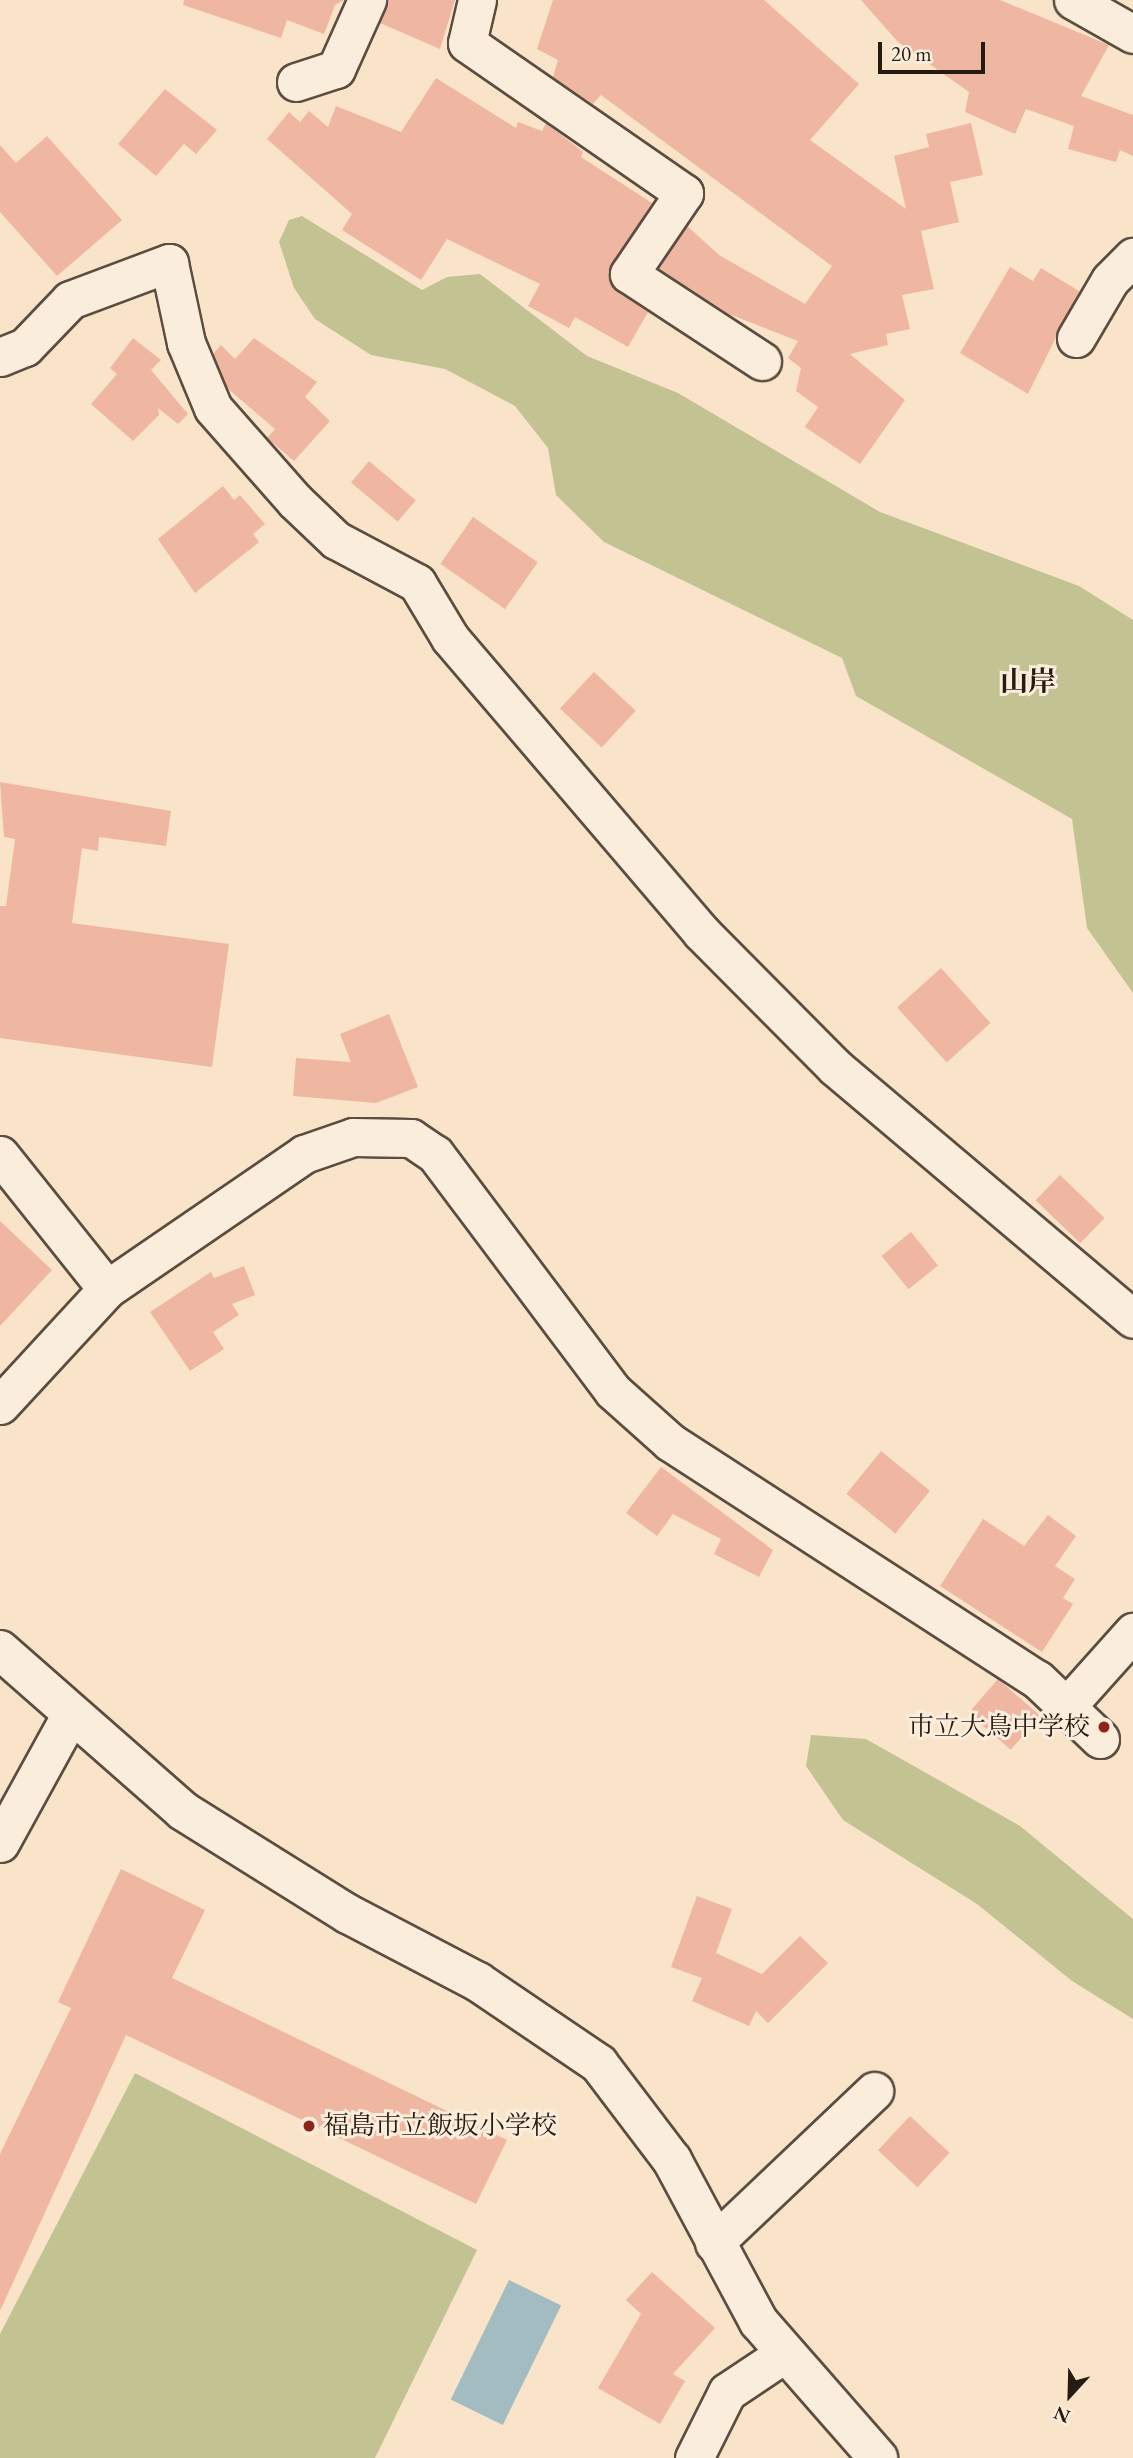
<!DOCTYPE html>
<meta charset="utf-8">
<style>
body{margin:0}
#map{position:relative;width:1133px;height:2458px;overflow:hidden;background:#f9e4c9;font-family:"EB Garamond","Noto Serif JP",serif}
div>[style]{position:absolute}
[style*='--x']{left:calc(var(--x)*1px);top:calc(var(--y)*1px);width:calc(var(--w)*1px);rotate:calc(var(--a)*1deg)}
.green>*{inset:0;background:#c3c293}
.water>*{inset:0;background:#a3bcc1;transform-origin:0 0}
.building>*{inset:0;background:#efb6a2;transform-origin:0 0}
.roads{filter:drop-shadow(2px 0 #5b4d3f) drop-shadow(-2px 0 #5b4d3f) drop-shadow(0 2px #5b4d3f) drop-shadow(0 -2px #5b4d3f)}
.street>*{height:37px;margin:-18.5px;padding:0 18.5px;transform-origin:18.5px;border-radius:18.5px;background:#fbeddc}
.secondary>*{height:38px;margin:-19px;padding:0 19px;transform-origin:19px;border-radius:19px;background:#fbeddc}
.dots>*{width:19px;height:19px;translate:-50% -50%;box-sizing:border-box;border:4px solid #fbeddc;border-radius:50%}
span{translate:-50% -50%;white-space:nowrap;text-align:center;line-height:1.15;-webkit-text-stroke:6px #fbeddc;paint-order:stroke}
.poi-label{font-size:26px;color:#261b11}
.right{translate:-100% -50%;text-align:right}
.left{translate:0 -50%;text-align:left}
.neighbourhood-label{font-size:28px;color:#261b11;font-weight:700}
.north{position:absolute;left:1035px;top:2360px;width:70px;height:70px;-webkit-text-stroke:5px #fbeddc;paint-order:stroke;rotate:202deg;font-size:19px;font-weight:700;line-height:28px;text-align:center;color:#261b11}
.north::after{content:'';display:block;margin:auto;width:24px;height:32px;background:#261b11;clip-path:polygon(50% 0,100% 100%,50% 72%,0 100%)}
.scale{position:absolute;left:878px;top:42px;width:107px;height:32px;box-sizing:border-box;border:4px solid #261b11;border-top:0;padding-left:9px;font-size:21px;line-height:24px;white-space:nowrap;color:#261b11;-webkit-text-stroke:5px #fbeddc;paint-order:stroke}
</style>
<div id="map">
<div class="green">
<i style="clip-path:polygon(302px 216px,422px 290px,447px 277px,480px 274px,587px 356px,678px 393px,880px 512px,1079px 586px,1133px 620px,1133px 993px,1087px 928px,1072px 819px,856px 696px,842px 658px,604px 542px,556px 495px,548px 448px,515px 406px,445px 369px,371px 355px,315px 319px,294px 288px,279px 242px,289px 220px)"></i>
<i style="clip-path:polygon(811px 1735px,866px 1739px,1020px 1826px,1133px 1919px,1133px 2019px,1072px 1981px,977px 1904px,843px 1820px,806px 1766px)"></i>
<i style="clip-path:polygon(135px 2073px,477px 2250px,375px 2458px,0 2458px,0 2334px)"></i>
</div>
<div class="water">
<i style="left:509px;top:2280px;width:58px;height:133px;rotate:26deg"></i>
</div>
<div class="building">
<i style="clip-path:polygon(184px 0,344px 0,335px 5px,324px 34px,287px 20px,281px 38px,183px 5px)"></i>
<i style="clip-path:polygon(388px 0,455px 0,440px 49px,380px 23px)"></i>
<i style="clip-path:polygon(553px 0,764px 0,859px 84px,810px 140px,906px 209px,894px 156px,929px 147px,926px 134px,971px 123px,983px 175px,950px 182px,959px 222px,921px 231px,934px 289px,902px 295px,910px 329px,886px 334px,888px 345px,850px 354px,905px 400px,860px 464px,805px 427px,818px 407px,796px 391px,801px 368px,788px 358px,798px 341px,729px 314px,658px 268px,687px 226px,719px 255px,805px 304px,832px 266px,601px 95px,593px 104px,553px 77px,558px 60px,537px 49px)"></i>
<i style="clip-path:polygon(861px 0,1000px 0,1109px 45px,1081px 96px,1133px 115px,1133px 156px,1120px 150px,1116px 162px,1068px 149px,1074px 126px,1026px 109px,1015px 134px,965px 112px,969px 92px,898px 42px)"></i>
<i style="clip-path:polygon(436px 78px,516px 128px,518px 122px,542px 131px,546px 123px,583px 152px,581px 157px,652px 203px,608px 272px,617px 291px,648px 312px,628px 347px,575px 317px,569px 328px,528px 306px,540px 284px,447px 239px,421px 280px,342px 230px,352px 214px,267px 139px,289px 112px,300px 122px,309px 111px,328px 127px,336px 106px,401px 132px)"></i>
<i style="clip-path:polygon(165px 89px,217px 130px,196px 154px,184px 144px,156px 176px,118px 144px)"></i>
<i style="clip-path:polygon(47px 136px,122px 220px,57px 276px,0 212px,0 145px,16px 163px)"></i>
<i style="clip-path:polygon(1010px 267px,1033px 281px,1041px 268px,1079px 291px,1028px 394px,960px 353px)"></i>
<i style="clip-path:polygon(133px 338px,161px 360px,151px 370px,188px 414px,178px 424px,158px 408px,159px 415px,133px 441px,91px 404px,117px 374px,110px 368px)"></i>
<i style="clip-path:polygon(254px 338px,317px 382px,305px 397px,330px 421px,294px 461px,267px 438px,275px 429px,227px 388px,213px 354px,221px 345px,235px 359px)"></i>
<i style="left:369px;top:461px;width:61px;height:28px;rotate:40deg"></i>
<i style="clip-path:polygon(223px 486px,234px 500px,240px 495px,265px 524px,253px 534px,259px 542px,195px 593px,158px 539px)"></i>
<i style="left:473px;top:517px;width:79px;height:57px;rotate:35deg"></i>
<i style="left:594px;top:672px;width:57px;height:50px;rotate:43deg"></i>
<i style="clip-path:polygon(0 782px,171px 811px,166px 846px,99px 837px,98px 851px,82px 848px,72px 923px,229px 944px,212px 1067px,0 1038px,0 906px,6px 906px,15px 839px,4px 837px)"></i>
<i style="left:941px;top:968px;width:74px;height:59px;rotate:48deg"></i>
<i style="clip-path:polygon(389px 1014px,418px 1087px,376px 1103px,293px 1096px,296px 1058px,351px 1062px,340px 1034px)"></i>
<i style="left:1060px;top:1175px;width:62px;height:35px;rotate:44deg"></i>
<i style="clip-path:polygon(0 1221px,52px 1270px,0 1326px)"></i>
<i style="left:911px;top:1232px;width:43px;height:38px;rotate:51deg"></i>
<i style="clip-path:polygon(244px 1266px,255px 1295px,232px 1304px,239px 1315px,213px 1332px,224px 1349px,190px 1371px,150px 1312px,211px 1272px,214px 1278px)"></i>
<i style="left:881px;top:1451px;width:63px;height:55px;rotate:39deg"></i>
<i style="clip-path:polygon(661px 1467px,773px 1550px,759px 1577px,714px 1554px,721px 1539px,673px 1514px,657px 1536px,626px 1513px)"></i>
<i style="clip-path:polygon(1048px 1515px,1076px 1536px,1055px 1566px,1075px 1579px,1063px 1598px,1073px 1604px,1042px 1652px,940px 1586px,983px 1519px,1024px 1546px)"></i>
<i style="left:998px;top:1679px;width:56px;height:45px;rotate:41deg"></i>
<i style="clip-path:polygon(121px 1869px,205px 1910px,172px 1978px,507px 2140px,476px 2204px,126px 2035px,0 2311px,0 2154px,71px 2008px,58px 2002px)"></i>
<i style="clip-path:polygon(697px 1896px,732px 1909px,716px 1953px,762px 1974px,800px 1936px,828px 1963px,768px 2023px,756px 2011px,749px 2026px,692px 2001px,702px 1978px,671px 1967px)"></i>
<i style="left:910px;top:2116px;width:54px;height:47px;rotate:43deg"></i>
<i style="clip-path:polygon(652px 2272px,715px 2328px,673px 2374px,685px 2381px,660px 2424px,598px 2388px,641px 2314px,626px 2300px)"></i>
</div>
<div class="roads">
<div class="street">
<i style="--x:477;--y:0;--w:44;--a:103.1"></i>
<i style="--x:467;--y:43;--w:264;--a:34.7"></i>
<i style="--x:684;--y:193;--w:98;--a:124.2"></i>
<i style="--x:629;--y:274;--w:159;--a:33.2"></i>
<i style="--x:1073;--y:0;--w:69;--a:29.5"></i>
<i style="--x:296;--y:82;--w:42;--a:-18"></i>
<i style="--x:336;--y:69;--w:76;--a:-65.8"></i>
<i style="--x:1076;--y:338;--w:67;--a:-59.6"></i>
<i style="--x:1110;--y:280;--w:33;--a:-45"></i>
<i style="--x:0;--y:357;--w:27;--a:-22"></i>
<i style="--x:25;--y:347;--w:65;--a:-46.2"></i>
<i style="--x:70;--y:300;--w:106;--a:-20.5"></i>
<i style="--x:169;--y:263;--w:82;--a:78"></i>
<i style="--x:186;--y:343;--w:70;--a:67.4"></i>
<i style="--x:213;--y:408;--w:124;--a:48.6"></i>
<i style="--x:295;--y:501;--w:57;--a:43.6"></i>
<i style="--x:336;--y:540;--w:92;--a:28"></i>
<i style="--x:417;--y:583;--w:64;--a:59"></i>
<i style="--x:450;--y:638;--w:387;--a:49.5"></i>
<i style="--x:701;--y:932;--w:190;--a:45.2"></i>
<i style="--x:835;--y:1067;--w:390;--a:40.2"></i>
<i style="--x:0;--y:1155;--w:171;--a:51.4"></i>
<i style="--x:0;--y:1405;--w:158;--a:-47.3"></i>
<i style="--x:107;--y:1289;--w:239;--a:-34.4"></i>
<i style="--x:304;--y:1154;--w:52;--a:-19.1"></i>
<i style="--x:353;--y:1137;--w:58;--a:1"></i>
<i style="--x:411;--y:1138;--w:29;--a:34"></i>
<i style="--x:435;--y:1154;--w:296;--a:53.1"></i>
<i style="--x:613;--y:1391;--w:76;--a:41.8"></i>
<i style="--x:670;--y:1442;--w:437;--a:32.9"></i>
<i style="--x:1037;--y:1679;--w:87;--a:43.6"></i>
<i style="--x:1066;--y:1707;--w:101;--a:-48.2"></i>
<i style="--x:0;--y:1843;--w:147;--a:-61.2"></i>
<i style="--x:714;--y:2243;--w:221;--a:-43.5"></i>
<i style="--x:694;--y:2458;--w:74;--a:-63.4"></i>
<i style="--x:727;--y:2392;--w:69;--a:-33.7"></i>
</div>
<div class="secondary">
<i style="--x:0;--y:1650;--w:244;--a:41.3"></i>
<i style="--x:183;--y:1811;--w:195;--a:32"></i>
<i style="--x:348;--y:1914;--w:147;--a:27.6"></i>
<i style="--x:478;--y:1982;--w:146;--a:34.1"></i>
<i style="--x:599;--y:2064;--w:121;--a:52.8"></i>
<i style="--x:672;--y:2160;--w:184;--a:61.8"></i>
<i style="--x:759;--y:2322;--w:181;--a:48.8"></i>
</div>
</div>
<div class="dots">
<i style="left:1104px;top:1727px;background:#8f2418"></i>
<i style="left:309px;top:2126px;background:#8f2418"></i>
</div>
<div class="poi-label">
<span class="right" style="left:1090px;top:1727px">市立大鳥中学校</span>
<span class="left" style="left:323px;top:2126px">福島市立飯坂小学校</span>
</div>
<div class="neighbourhood-label">
<span style="left:1028px;top:681px">山岸</span>
</div>
<div class="north">N</div>
<div class="scale">20 m</div>
</div>
